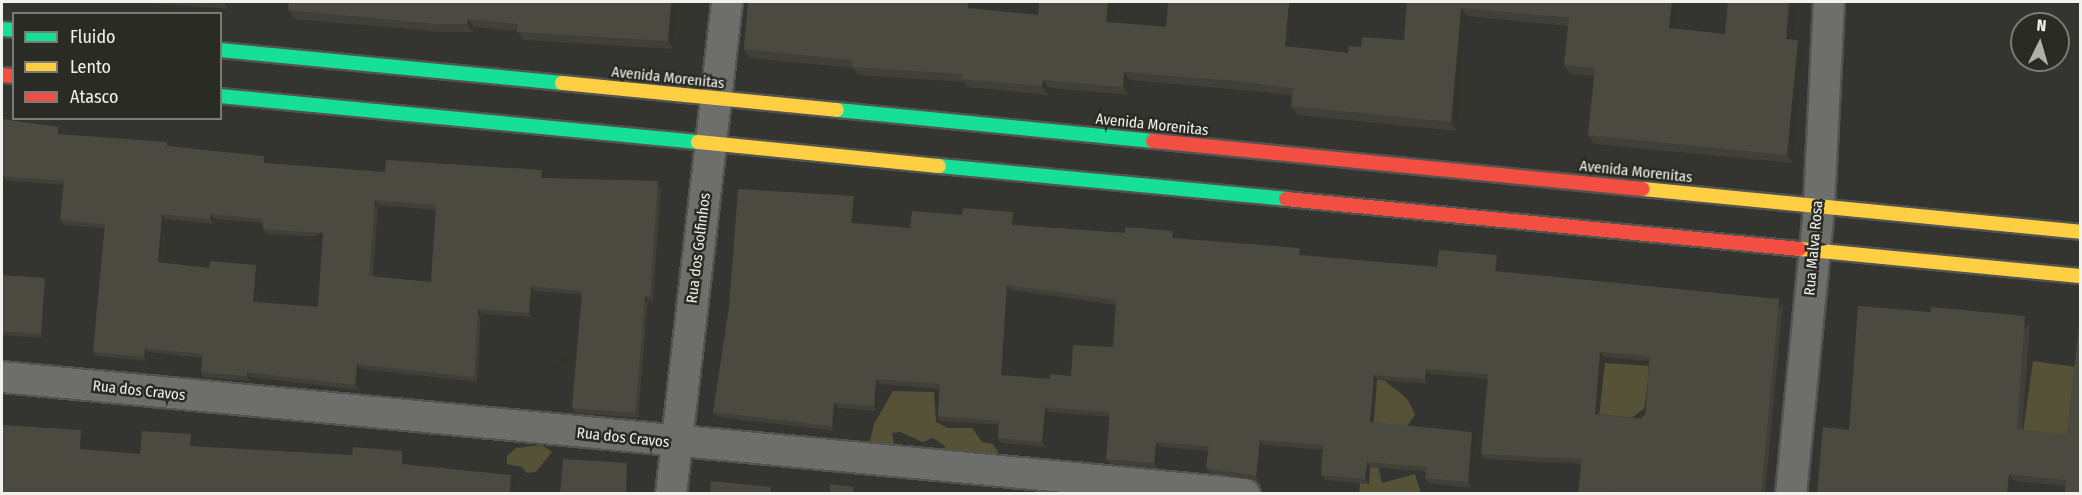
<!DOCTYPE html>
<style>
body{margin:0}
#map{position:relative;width:2082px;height:495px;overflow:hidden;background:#343431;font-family:"Fira Sans Condensed",sans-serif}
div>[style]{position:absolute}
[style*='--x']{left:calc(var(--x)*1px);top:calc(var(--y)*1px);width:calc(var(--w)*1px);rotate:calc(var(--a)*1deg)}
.green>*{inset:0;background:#555238;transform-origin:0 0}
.roads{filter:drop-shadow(2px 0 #535350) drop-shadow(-2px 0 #535350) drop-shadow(0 2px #535350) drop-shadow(0 -2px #535350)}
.street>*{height:30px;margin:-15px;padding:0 15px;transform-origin:15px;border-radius:15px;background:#6e6e6c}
.fast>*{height:14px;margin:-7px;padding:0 7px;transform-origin:7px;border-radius:7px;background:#16e098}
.slow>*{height:14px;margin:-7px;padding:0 7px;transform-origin:7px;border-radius:7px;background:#ffcf43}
.jam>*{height:14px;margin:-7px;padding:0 7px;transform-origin:7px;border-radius:7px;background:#f24e42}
.wall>*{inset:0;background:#404038}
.shaded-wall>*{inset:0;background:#34342e;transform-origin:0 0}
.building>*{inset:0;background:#4a4a41;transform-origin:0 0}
span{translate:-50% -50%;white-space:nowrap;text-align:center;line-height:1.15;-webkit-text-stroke:5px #2b2b26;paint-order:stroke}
.street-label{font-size:15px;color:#f1f1ee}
.frame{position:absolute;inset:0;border:3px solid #f1f1ee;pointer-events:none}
.legend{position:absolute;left:12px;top:12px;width:210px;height:108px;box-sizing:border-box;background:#2b2b26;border:2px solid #7a7a76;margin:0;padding:8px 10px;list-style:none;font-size:18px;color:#f1f1ee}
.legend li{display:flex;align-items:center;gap:12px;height:30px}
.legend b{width:30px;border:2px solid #7a7a76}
.north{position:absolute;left:2010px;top:12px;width:60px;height:60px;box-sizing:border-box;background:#2b2b26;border:2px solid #7a7a76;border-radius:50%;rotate:5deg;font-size:16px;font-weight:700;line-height:24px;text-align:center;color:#f1f1ee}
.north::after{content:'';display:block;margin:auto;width:21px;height:27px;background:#afafac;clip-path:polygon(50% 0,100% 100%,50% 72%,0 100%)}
</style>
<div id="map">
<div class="green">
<i style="left:2033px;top:361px;width:44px;height:74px;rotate:8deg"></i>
<i style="clip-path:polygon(1605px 363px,1650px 366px,1644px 409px,1696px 413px,1694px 445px,1599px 417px)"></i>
<i style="clip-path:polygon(1372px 378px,1383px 380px,1398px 391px,1408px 400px,1415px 415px,1378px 466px,1382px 483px,1415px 474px,1421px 494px,1359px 493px)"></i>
<i style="clip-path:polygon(893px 391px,934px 392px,936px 422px,948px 428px,972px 428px,982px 442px,993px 444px,998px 453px,987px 462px,945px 451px,945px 446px,933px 438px,923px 442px,900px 432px,892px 433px,894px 444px,889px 451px,878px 454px,870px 441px,874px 424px)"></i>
<i style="clip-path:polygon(542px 445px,552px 452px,536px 472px,527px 473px,522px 467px,507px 464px,507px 456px,516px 448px)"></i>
</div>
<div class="roads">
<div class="street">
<i style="--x:2;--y:377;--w:1248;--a:5.38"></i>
<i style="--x:671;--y:494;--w:495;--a:-83.5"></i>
<i style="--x:1791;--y:494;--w:289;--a:-84.4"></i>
<i style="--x:1819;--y:206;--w:204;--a:-87.2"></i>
</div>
<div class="fast">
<i style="--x:2;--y:29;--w:12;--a:5"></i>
<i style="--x:220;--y:50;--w:344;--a:5.5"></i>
<i style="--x:220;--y:96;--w:480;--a:5.5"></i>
<i style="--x:837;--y:110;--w:318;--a:5.6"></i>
<i style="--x:939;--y:166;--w:349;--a:5.4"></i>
</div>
<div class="slow">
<i style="--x:562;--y:83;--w:276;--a:5.6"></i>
<i style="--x:698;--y:142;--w:242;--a:5.7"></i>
<i style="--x:1643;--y:189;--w:439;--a:5.6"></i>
<i style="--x:1800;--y:249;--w:281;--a:5.5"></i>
</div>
<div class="jam">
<i style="--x:2;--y:75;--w:12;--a:5"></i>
<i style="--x:1153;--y:141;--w:492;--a:5.6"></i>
<i style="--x:1286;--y:199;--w:516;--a:5.56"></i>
</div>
</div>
<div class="wall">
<i style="clip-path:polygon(139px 2px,230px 2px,229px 9px)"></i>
<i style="clip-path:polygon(268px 2px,678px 2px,673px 49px,523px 40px,517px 31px,474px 27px,473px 32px,442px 32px,294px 19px,288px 10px,289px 3px)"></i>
<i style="clip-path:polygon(748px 2px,975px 2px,975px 9px,1166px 27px,1296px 2px,1292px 47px,1348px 53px,1361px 47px,1404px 40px,1407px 2px,1725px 34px,1728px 2px,1796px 2px,1792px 40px,1798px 40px,1804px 49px,1793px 163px,1594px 144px,1588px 135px,1594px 76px,1570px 74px,1564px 65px,1568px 26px,1467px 16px,1457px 131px,1298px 115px,1291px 106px,1292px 95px,1240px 90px,1130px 80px,1129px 95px,1049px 88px,1048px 95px,967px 87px,964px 82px,858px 75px,853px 68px,750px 58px,744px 49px)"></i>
<i style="clip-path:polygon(evenodd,2px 119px,58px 127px,62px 131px,61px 134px,170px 146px,267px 161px,267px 163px,385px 172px,542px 170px,545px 175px,545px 178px,658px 181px,661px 186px,653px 301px,648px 300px,638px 418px,575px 413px,572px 408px,582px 295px,534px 291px,532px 317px,481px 314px,477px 382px,361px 369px,359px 390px,250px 377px,250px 381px,204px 377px,201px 372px,202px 358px,148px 352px,147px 361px,96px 356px,93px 352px,105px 228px,64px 225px,60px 220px,64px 185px,7px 181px,4px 210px,2px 209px,2px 119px,378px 205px,436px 210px,431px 282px,373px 277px,378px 205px,2px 119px,165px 219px,214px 224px,214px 219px,263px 223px,263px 229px,266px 234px,323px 237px,318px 307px,257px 302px,259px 269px,256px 265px,209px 268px,162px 263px,165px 219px)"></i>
<i style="clip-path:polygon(evenodd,857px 201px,855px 223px,910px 228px,962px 215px,1016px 217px,1016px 225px,1125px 233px,1173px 231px,1177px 236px,1176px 238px,1303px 253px,1303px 255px,1437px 267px,1497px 255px,1501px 260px,1499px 272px,1783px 304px,1765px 494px,1578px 494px,1581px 464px,1485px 459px,1481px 454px,1488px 379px,1429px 374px,1428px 384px,1377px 380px,1374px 422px,1476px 437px,1471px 488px,1429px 483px,1425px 478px,1426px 472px,1370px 467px,1369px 484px,1325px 480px,1321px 475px,1323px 450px,1263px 445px,1260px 481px,1210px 473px,1206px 468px,1208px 451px,1160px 447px,1158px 468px,1110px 464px,1106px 459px,1110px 417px,1049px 412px,1046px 447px,1001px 443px,998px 438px,999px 425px,941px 421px,938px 416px,939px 389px,880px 384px,877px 411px,838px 408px,836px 431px,717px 417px,713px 412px,857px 201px,1010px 290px,1116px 305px,1113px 347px,1071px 376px,1050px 379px,1005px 375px,1010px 290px,857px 201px,1604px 357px,1649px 361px,1645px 419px,1599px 414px,1604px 357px)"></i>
<i style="clip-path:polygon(2px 275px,45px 278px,48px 282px,43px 338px,2px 335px)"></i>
<i style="clip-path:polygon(2030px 323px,2022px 430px,2067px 435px,2079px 327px,2066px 486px,2014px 481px,1849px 430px)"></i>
</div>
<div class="shaded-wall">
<i style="clip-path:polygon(224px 2px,230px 2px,229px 9px)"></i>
<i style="clip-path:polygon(671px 2px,678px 2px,673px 49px,668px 41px)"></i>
<i style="clip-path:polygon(968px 2px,975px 2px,974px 17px,968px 8px)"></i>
<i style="clip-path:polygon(1108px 2px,1115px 2px,1112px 31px,1106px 22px)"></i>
<i style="clip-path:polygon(1289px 2px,1296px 2px,1292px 55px,1285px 46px)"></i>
<i style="clip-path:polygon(1672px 2px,1678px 2px,1675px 37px,1669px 28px)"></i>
<i style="clip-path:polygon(1789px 2px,1796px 2px,1792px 48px,1786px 39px)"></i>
<i style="clip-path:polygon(1461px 8px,1467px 16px,1457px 131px,1451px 122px)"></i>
<i style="clip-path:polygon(468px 19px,474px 27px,473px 32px,467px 24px)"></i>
<i style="clip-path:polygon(1798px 40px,1804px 49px,1793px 163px,1787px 155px)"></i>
<i style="clip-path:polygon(1124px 72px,1130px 80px,1129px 95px,1123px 87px)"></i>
<i style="clip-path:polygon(1043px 80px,1049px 88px,1048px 95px,1042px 86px)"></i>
<i style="clip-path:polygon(58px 127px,62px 131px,61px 138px,58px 134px)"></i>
<i style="clip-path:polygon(264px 156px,267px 161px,267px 167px,264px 163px)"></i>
<i style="clip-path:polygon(542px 170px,545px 175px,544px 183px,541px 178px)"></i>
<i style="clip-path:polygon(3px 176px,7px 181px,4px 210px,2px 206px)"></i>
<i style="left:658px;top:181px;width:6px;height:115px;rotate:59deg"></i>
<i style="clip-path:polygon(854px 196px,857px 201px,855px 228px,851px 223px)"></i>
<i style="left:375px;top:200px;width:6px;height:76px;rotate:59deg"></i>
<i style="clip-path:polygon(1013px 212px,1016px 217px,1015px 230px,1012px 225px)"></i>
<i style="clip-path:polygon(162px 214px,165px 219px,161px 267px,158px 262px)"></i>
<i style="clip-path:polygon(211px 214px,214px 219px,214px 224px,210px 219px)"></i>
<i style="clip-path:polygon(1173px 231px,1177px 236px,1176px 243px,1172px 238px)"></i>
<i style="clip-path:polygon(1300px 248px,1303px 253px,1303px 260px,1299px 255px)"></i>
<i style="clip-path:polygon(1497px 255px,1501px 260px,1499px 276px,1495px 271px)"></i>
<i style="clip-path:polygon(256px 265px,259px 269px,256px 306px,253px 302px)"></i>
<i style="clip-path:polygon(45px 278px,48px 282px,43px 338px,41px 334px)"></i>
<i style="clip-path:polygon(1007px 285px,1010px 290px,1005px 380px,1001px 375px)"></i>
<i style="clip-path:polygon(531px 286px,534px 291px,532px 317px,529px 313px)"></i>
<i style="left:645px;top:296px;width:5px;height:117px;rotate:53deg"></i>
<i style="left:1779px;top:299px;width:6px;height:196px;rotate:51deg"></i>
<i style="left:478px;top:309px;width:6px;height:68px;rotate:59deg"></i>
<i style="left:2025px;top:316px;width:9px;height:113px;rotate:54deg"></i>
<i style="clip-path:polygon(145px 348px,148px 352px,147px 361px,144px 357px)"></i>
<i style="clip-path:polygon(1600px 352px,1604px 357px,1598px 419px,1595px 414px)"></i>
<i style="clip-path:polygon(357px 364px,361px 369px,359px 390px,355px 385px)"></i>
<i style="clip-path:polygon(1426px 369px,1429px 374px,1428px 384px,1425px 379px)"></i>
<i style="clip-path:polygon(247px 372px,250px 377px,250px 381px,247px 376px)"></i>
<i style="clip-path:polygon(1374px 375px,1377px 380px,1373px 427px,1370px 422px)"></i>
<i style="clip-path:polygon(876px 379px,880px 384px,877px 411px,874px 406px)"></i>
<i style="clip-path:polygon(834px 403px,838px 408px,836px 431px,832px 426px)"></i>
<i style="clip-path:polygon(1045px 407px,1049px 412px,1046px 447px,1042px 442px)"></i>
<i style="clip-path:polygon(81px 430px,84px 435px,83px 453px,80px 449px)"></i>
<i style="clip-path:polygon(1472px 432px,1476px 437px,1471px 488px,1468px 482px)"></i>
<i style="clip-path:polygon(191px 434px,194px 439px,194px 450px,190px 446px)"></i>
<i style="clip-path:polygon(1260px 440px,1263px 445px,1260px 481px,1256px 476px)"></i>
<i style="clip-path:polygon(1156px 442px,1160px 447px,1158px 468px,1154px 463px)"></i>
<i style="clip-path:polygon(402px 451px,406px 455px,405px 468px,402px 464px)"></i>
<i style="clip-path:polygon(1367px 462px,1370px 467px,1369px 484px,1365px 479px)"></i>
<i style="clip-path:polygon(627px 463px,632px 469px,630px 494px,626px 494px)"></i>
<i style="clip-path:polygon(2009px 474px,2014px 481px,2012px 494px,2007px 494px)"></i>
<i style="clip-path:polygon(511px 475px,515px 480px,514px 494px,510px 494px)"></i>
<i style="clip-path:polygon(771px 487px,773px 490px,773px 494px,770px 494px)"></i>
<i style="clip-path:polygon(854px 487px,857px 490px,856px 494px,853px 494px)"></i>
</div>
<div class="building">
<i style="clip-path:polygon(289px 2px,671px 2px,668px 41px,517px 32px,518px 24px,468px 19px,467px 24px,436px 24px,288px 10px)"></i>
<i style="clip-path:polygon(748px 2px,968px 2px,968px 8px,1038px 15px,1039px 2px,1108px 2px,1106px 22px,1166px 27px,1168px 2px,1289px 2px,1285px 46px,1348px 53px,1349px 46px,1361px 47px,1362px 37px,1404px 40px,1407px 2px,1672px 2px,1669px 28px,1725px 34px,1728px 2px,1789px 2px,1786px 39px,1798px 40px,1787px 155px,1588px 135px,1595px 68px,1564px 65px,1569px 18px,1461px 8px,1451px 122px,1291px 106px,1293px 88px,1234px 81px,1124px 72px,1123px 87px,1043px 80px,1042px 86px,961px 79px,962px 74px,852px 67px,852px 60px,744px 49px)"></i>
<i style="clip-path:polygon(evenodd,2px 119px,58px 127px,58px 134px,167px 142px,167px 146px,264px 156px,264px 163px,385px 172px,386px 160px,542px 170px,541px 178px,658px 181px,650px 296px,645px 296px,635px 413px,572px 408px,582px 291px,531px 286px,529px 313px,478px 309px,474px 377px,357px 364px,355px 385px,247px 372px,247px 376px,201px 372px,203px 354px,145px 348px,144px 357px,93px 352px,105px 224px,60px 220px,64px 181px,3px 176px,2px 195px,2px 119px,375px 200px,436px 205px,431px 282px,369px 276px,375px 200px,2px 119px,162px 214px,210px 219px,211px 214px,263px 219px,263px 229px,323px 233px,318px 307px,253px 302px,256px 265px,210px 261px,209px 268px,158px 262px,162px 214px)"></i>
<i style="clip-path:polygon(evenodd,738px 189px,854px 196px,851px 223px,910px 228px,912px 211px,962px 215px,963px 208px,1013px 212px,1012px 225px,1125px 233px,1125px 227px,1173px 231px,1172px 238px,1300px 248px,1299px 255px,1437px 267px,1439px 250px,1497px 255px,1495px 271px,1779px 299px,1761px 494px,1643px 494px,1609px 491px,1609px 494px,1578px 494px,1582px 459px,1481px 454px,1488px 374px,1426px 369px,1425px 379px,1374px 375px,1370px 422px,1472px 432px,1468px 482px,1425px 478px,1427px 467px,1367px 462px,1365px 479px,1321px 475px,1323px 445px,1260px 440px,1256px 476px,1206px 468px,1209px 446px,1156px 442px,1154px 463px,1106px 459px,1110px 412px,1045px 407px,1042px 442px,998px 438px,999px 421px,938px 416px,940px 384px,876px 379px,874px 406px,834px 403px,832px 426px,713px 412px,729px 307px,738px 189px,1007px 285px,1116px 300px,1113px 347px,1073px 345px,1071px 376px,1050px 374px,1050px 379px,1001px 375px,1007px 285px,738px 189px,1600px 352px,1650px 356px,1645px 419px,1595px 414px,1600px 352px)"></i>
<i style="left:2px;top:275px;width:43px;height:56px;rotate:4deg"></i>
<i style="clip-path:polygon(1858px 306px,1931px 312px,1931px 307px,2025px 316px,2017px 429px,2067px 435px,2079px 327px,2080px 327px,2080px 494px,2065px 494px,2066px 480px,2009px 474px,2007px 494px,1817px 494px,1823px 427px,1849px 430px)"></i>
<i style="clip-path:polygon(2px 425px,81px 430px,80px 449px,140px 454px,142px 431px,191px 434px,190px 446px,352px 455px,353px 447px,402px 451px,402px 464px,511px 475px,510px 494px,2px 494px)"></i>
<i style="clip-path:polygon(563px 459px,627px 463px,626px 494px,560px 494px)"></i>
<i style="clip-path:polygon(711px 481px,771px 487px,770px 494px,710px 494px)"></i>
<i style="clip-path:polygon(830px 484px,854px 487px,853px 494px,830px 494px)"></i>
</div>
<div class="street-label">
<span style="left:668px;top:78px;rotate:6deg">Avenida Morenitas</span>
<span style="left:1152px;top:125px;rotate:6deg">Avenida Morenitas</span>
<span style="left:1636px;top:172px;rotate:6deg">Avenida Morenitas</span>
<span style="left:699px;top:248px;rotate:-83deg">Rua dos Golfinhos</span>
<span style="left:1814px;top:248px;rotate:-85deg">Rua Malva Rosa</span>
<span style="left:139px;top:391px;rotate:6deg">Rua dos Cravos</span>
<span style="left:623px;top:438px;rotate:6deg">Rua dos Cravos</span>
</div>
<div class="frame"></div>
<ul class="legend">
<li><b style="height:8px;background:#16e098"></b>Fluido</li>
<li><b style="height:8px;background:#ffcf43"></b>Lento</li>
<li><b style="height:8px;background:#f24e42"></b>Atasco</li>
</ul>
<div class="north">N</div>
</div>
